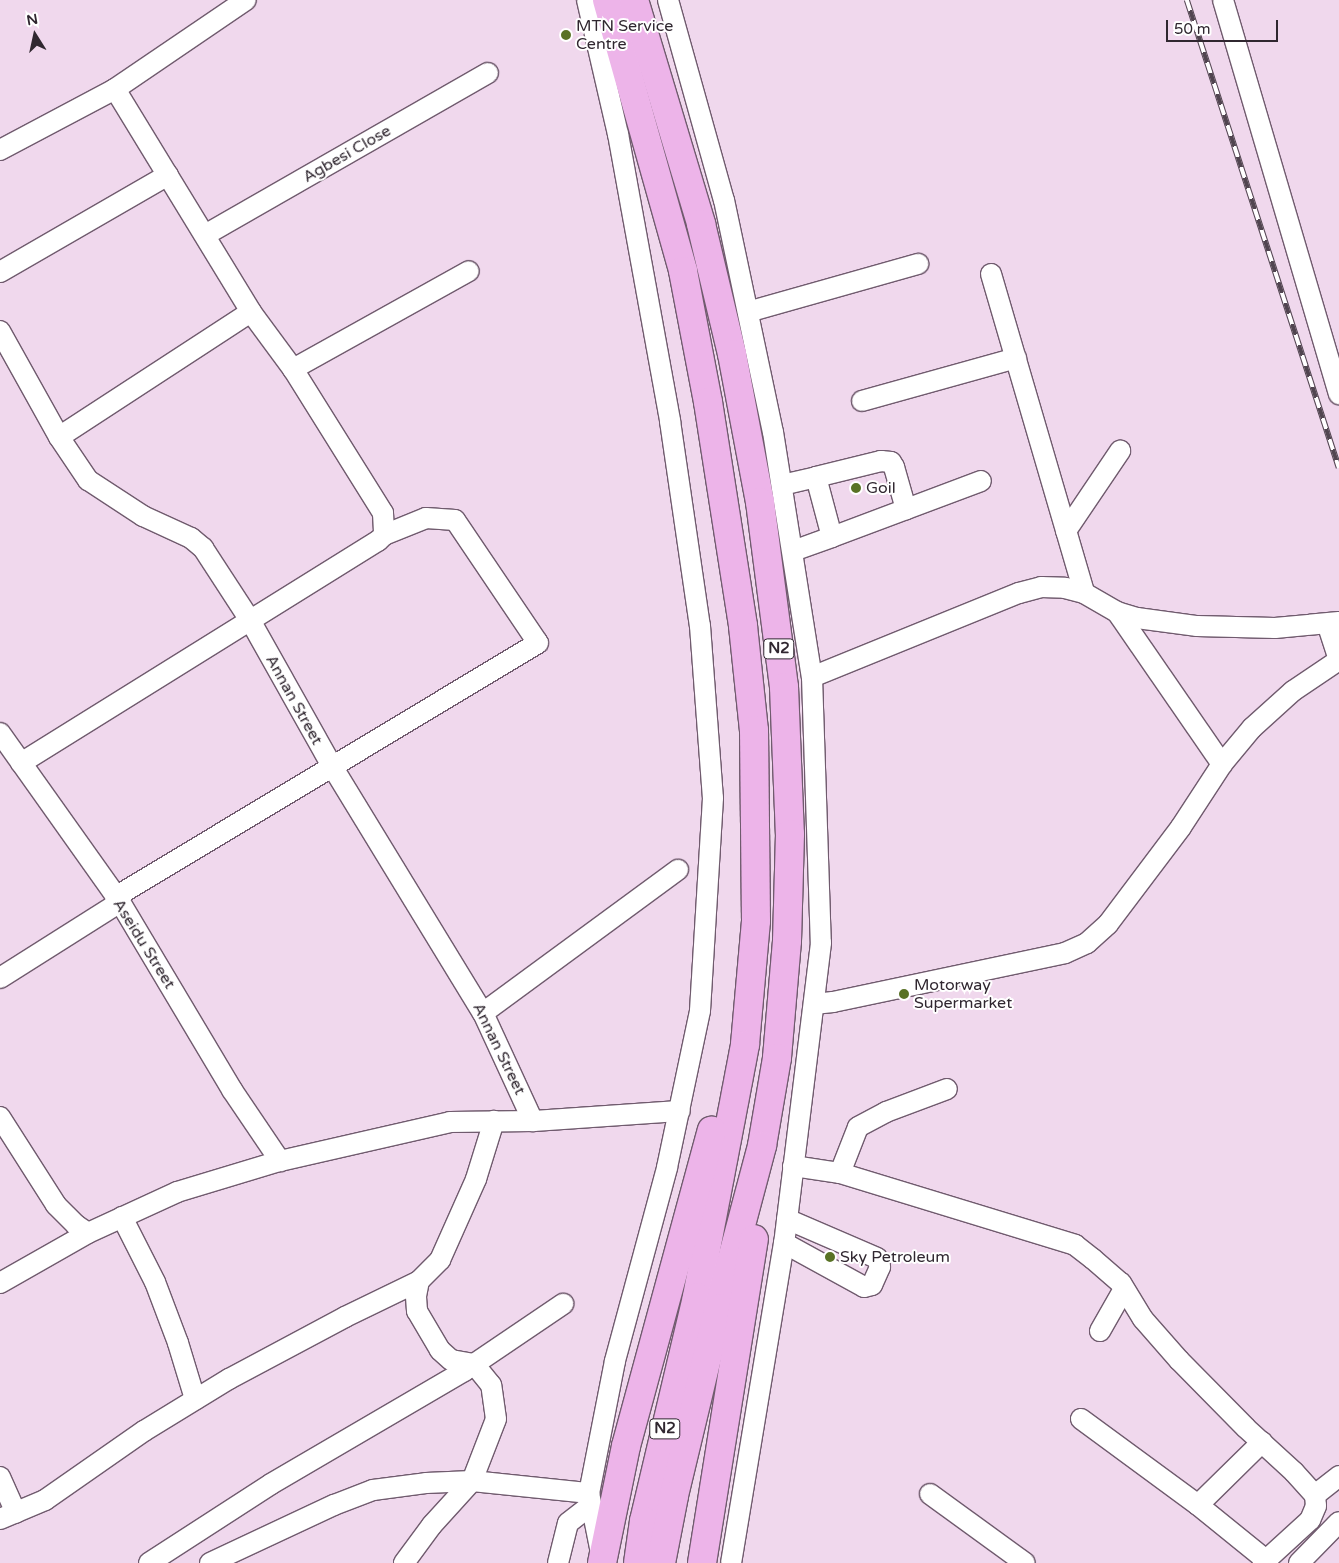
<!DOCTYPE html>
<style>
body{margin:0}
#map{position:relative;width:1339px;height:1563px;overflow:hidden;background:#f0d8ed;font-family:"Varela Round",sans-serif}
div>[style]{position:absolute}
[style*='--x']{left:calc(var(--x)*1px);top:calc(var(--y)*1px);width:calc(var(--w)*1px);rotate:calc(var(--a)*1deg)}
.roads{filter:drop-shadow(1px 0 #705b6e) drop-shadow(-1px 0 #705b6e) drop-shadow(0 1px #705b6e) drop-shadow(0 -1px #705b6e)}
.minor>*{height:20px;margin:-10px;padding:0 10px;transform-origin:10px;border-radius:10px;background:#fff}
.highway>*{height:28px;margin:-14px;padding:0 14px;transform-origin:14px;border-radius:14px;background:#edb4e9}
.rail>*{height:5.5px;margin-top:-2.75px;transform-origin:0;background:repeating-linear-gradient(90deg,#fff 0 11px,#514550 0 22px);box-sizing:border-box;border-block:1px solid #514550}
.dots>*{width:14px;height:14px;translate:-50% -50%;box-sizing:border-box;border:2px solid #fff;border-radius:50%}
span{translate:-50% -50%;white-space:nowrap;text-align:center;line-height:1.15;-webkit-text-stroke:4px #fff;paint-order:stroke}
.shield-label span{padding:1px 4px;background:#fff;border:1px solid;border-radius:4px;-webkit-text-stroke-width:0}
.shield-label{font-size:15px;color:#302730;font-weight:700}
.poi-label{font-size:16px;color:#302730}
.left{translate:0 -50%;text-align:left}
.street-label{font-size:16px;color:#302730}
.north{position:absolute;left:10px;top:10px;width:50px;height:50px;-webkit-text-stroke:4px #fff;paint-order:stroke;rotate:350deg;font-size:14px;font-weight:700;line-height:20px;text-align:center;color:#302730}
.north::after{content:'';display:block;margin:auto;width:18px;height:22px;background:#302730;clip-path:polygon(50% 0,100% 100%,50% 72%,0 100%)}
.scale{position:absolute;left:1166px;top:20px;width:112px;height:22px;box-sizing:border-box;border:2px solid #302730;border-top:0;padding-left:6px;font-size:15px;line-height:18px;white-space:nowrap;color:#302730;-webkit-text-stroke:4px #fff;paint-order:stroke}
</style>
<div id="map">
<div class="roads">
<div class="minor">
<i style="--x:587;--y:0;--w:138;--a:77"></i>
<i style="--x:618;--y:134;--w:292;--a:79.7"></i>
<i style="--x:670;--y:421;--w:207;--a:81.7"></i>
<i style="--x:700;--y:626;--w:172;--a:85.7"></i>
<i style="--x:713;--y:798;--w:213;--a:93.5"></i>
<i style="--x:700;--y:1011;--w:160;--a:101.9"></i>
<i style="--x:667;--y:1168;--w:200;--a:105.1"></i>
<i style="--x:615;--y:1361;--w:135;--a:101.1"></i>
<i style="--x:589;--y:1493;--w:61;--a:78.7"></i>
<i style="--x:668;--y:0;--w:208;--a:74.4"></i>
<i style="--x:724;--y:200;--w:237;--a:78.1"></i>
<i style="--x:773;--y:432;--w:248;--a:81"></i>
<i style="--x:812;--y:677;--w:266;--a:88.1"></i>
<i style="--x:821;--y:943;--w:302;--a:97"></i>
<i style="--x:784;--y:1243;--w:324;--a:99.4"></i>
<i style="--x:1223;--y:0;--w:411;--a:73.6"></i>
<i style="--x:115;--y:89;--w:261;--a:58.6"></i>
<i style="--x:251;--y:312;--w:71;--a:53.6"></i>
<i style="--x:293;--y:369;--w:170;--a:58"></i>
<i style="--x:383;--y:513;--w:22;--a:87"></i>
<i style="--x:0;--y:150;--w:130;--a:-27.9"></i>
<i style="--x:115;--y:89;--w:158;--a:-34.2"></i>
<i style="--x:205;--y:235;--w:326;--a:-29.8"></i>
<i style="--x:0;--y:272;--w:194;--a:-30"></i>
<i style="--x:991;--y:274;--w:332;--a:73.7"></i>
<i style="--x:748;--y:312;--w:177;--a:-15.8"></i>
<i style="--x:0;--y:331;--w:121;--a:60.9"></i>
<i style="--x:59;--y:437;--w:52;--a:56"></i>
<i style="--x:88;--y:480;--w:66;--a:33.2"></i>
<i style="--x:143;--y:516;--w:53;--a:24.6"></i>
<i style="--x:191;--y:538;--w:16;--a:40"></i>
<i style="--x:203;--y:548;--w:86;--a:56.9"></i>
<i style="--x:250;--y:620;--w:167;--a:60.7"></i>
<i style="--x:332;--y:766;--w:289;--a:58.6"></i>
<i style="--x:483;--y:1013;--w:119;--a:65.2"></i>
<i style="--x:293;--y:369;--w:201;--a:-29.1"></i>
<i style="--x:862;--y:401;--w:160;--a:-15.6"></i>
<i style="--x:59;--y:437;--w:229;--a:-33.1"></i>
<i style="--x:816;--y:477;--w:67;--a:-13.8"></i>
<i style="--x:881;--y:461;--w:10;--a:6"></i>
<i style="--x:891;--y:462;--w:6;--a:59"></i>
<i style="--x:894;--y:467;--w:44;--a:74.1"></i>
<i style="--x:782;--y:485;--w:35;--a:-13"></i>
<i style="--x:816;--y:477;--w:62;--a:75.1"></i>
<i style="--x:832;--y:537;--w:41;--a:160.3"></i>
<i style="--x:1066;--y:531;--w:97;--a:-56"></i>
<i style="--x:832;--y:537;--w:159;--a:-20.6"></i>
<i style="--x:1117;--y:612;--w:185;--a:55.4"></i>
<i style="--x:812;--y:677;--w:223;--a:-22.1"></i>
<i style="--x:1019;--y:593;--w:23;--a:-15"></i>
<i style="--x:1041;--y:587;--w:24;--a:2"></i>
<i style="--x:1065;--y:588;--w:20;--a:15"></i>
<i style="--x:1084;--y:593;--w:38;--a:30"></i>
<i style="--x:1117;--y:612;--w:21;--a:17"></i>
<i style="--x:1137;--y:618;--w:61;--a:7.6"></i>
<i style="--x:1197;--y:626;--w:78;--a:1.5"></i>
<i style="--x:1275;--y:628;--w:64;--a:-5.4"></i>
<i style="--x:0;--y:733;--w:207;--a:54.6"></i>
<i style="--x:120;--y:902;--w:219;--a:59.2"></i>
<i style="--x:232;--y:1090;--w:86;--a:55.9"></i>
<i style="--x:21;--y:763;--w:420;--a:-31.9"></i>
<i style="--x:378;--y:541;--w:8;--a:-45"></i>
<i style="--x:384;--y:535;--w:45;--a:-22"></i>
<i style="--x:426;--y:518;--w:29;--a:4"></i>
<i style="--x:455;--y:520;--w:148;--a:56"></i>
<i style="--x:538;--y:643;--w:493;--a:149"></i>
<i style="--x:0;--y:978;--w:142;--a:-32.3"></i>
<i style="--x:814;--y:1004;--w:19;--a:-6"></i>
<i style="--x:833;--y:1002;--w:237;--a:-11.9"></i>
<i style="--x:1065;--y:953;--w:24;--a:-24"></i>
<i style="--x:1087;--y:943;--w:28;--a:-42"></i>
<i style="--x:1108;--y:924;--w:121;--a:-53"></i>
<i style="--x:1181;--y:827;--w:75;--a:-56.9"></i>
<i style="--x:1222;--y:764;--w:47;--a:-50.2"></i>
<i style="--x:1252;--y:728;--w:55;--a:-42.1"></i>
<i style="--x:1293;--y:691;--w:55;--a:-34"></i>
<i style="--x:1339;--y:660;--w:38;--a:-108"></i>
<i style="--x:483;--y:1013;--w:242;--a:-36.3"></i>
<i style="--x:0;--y:1117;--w:104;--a:57.5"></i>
<i style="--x:56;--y:1205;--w:28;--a:45"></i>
<i style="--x:76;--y:1225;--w:14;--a:34"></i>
<i style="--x:793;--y:1166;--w:48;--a:8.5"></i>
<i style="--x:840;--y:1173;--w:246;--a:17"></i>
<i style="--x:1075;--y:1245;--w:23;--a:38"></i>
<i style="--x:1093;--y:1259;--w:37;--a:41"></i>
<i style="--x:1121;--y:1283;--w:42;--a:58.6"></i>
<i style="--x:1143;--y:1319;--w:55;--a:48.7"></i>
<i style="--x:1179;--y:1360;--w:95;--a:45.4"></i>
<i style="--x:1246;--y:1428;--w:65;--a:42.5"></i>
<i style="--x:1294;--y:1472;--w:31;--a:48"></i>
<i style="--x:1315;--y:1495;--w:11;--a:85"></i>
<i style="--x:1316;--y:1506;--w:15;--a:113"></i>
<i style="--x:1310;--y:1520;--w:64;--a:137.5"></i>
<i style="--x:840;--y:1173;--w:49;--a:-68.6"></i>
<i style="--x:858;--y:1127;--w:32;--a:-28"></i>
<i style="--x:886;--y:1112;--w:65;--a:-20.7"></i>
<i style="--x:122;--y:1217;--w:73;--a:63.1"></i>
<i style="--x:155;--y:1282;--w:65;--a:69.3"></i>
<i style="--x:178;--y:1343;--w:59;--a:73.1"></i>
<i style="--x:784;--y:1243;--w:91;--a:28.8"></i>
<i style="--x:864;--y:1287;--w:8;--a:-14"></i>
<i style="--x:872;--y:1285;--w:20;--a:-66"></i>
<i style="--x:880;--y:1267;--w:9;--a:-108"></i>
<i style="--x:877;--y:1258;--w:98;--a:-156.6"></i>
<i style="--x:0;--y:1283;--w:101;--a:-29.6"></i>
<i style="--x:88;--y:1233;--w:98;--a:-24.7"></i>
<i style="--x:177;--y:1192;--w:108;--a:-16.8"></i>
<i style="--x:280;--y:1161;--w:174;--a:-12.9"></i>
<i style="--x:450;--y:1122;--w:83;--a:-0.7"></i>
<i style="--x:533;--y:1121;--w:147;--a:-3.9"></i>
<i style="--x:1100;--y:1331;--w:48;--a:-60.3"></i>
<i style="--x:1081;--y:1419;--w:145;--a:36.3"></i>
<i style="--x:1198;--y:1505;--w:90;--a:-44.5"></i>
<i style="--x:0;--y:1477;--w:39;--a:66"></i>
<i style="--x:930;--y:1494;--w:117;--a:36"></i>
<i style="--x:1315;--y:1495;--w:31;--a:-38"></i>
<i style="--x:1198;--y:1505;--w:87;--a:39"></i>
<i style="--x:0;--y:1519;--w:49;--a:-22.9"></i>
<i style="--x:45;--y:1500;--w:121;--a:-34.9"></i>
<i style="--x:144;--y:1431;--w:100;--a:-31.5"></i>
<i style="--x:229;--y:1379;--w:132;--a:-28.1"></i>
<i style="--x:345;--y:1317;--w:82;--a:-25.9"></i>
<i style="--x:419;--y:1281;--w:30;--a:-45"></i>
<i style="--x:440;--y:1260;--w:89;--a:-66"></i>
<i style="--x:476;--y:1179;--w:61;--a:-72.8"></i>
<i style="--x:149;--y:1563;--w:145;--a:-32.9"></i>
<i style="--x:271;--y:1484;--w:224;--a:-30.3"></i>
<i style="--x:464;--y:1371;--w:120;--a:-34.1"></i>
<i style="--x:210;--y:1563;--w:137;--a:-25.1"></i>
<i style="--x:334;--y:1505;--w:42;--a:-21"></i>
<i style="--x:373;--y:1490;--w:53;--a:-7.5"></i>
<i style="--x:426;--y:1483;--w:46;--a:-2.5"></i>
<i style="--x:472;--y:1481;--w:118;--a:5.9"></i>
<i style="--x:404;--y:1563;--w:47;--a:-53.6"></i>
<i style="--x:432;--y:1525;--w:59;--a:-47.7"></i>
<i style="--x:472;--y:1481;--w:66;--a:-68.8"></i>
<i style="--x:496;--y:1419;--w:34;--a:-98"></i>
<i style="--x:491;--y:1385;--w:27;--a:-129"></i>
<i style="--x:474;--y:1364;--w:23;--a:-170"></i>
<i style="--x:451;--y:1360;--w:15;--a:-138"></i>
<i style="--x:440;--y:1350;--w:45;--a:-120.5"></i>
<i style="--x:417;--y:1311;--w:15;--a:-94"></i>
<i style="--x:416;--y:1296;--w:15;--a:-79"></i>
<i style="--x:558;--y:1563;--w:41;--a:-76"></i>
<i style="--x:568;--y:1523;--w:29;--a:-38"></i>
<i style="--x:1299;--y:1563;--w:57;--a:-45.7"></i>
</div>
<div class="highway">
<i style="--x:607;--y:0;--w:281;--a:74.3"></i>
<i style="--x:683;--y:271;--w:133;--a:79.2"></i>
<i style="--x:708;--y:402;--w:227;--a:81.1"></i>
<i style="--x:743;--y:626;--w:105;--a:84"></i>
<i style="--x:754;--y:730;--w:191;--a:89.4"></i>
<i style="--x:756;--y:921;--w:124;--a:95.1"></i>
<i style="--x:745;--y:1045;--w:257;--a:100.8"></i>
<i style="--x:697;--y:1297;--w:230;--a:103.3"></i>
<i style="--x:644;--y:1521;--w:42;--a:98.1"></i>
<i style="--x:634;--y:0;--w:234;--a:73.3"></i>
<i style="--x:701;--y:224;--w:134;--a:76.6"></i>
<i style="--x:732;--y:354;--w:151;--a:79.3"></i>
<i style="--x:760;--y:502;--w:187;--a:82.6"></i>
<i style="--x:784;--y:687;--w:147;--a:87.7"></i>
<i style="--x:790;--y:834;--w:107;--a:91.6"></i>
<i style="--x:787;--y:941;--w:117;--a:94.9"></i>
<i style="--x:777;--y:1058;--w:89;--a:99.7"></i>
<i style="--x:762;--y:1146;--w:168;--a:104.9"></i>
<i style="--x:719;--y:1308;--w:193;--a:103.5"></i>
<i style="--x:674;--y:1496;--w:68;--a:101"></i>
<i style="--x:602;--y:1563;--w:119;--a:-78.4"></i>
<i style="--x:626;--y:1446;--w:327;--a:-74.8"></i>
<i style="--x:702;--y:1563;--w:328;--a:-80.9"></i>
</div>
</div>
<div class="rail">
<i style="--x:1187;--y:0;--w:492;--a:72"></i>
</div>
<div class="dots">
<i style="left:566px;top:35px;background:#597225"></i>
<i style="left:856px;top:488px;background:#597225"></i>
<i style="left:904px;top:994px;background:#597225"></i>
<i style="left:830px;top:1257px;background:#597225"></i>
</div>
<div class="shield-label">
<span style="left:779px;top:649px">N2</span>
<span style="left:665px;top:1429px">N2</span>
</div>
<div class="poi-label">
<span class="left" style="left:576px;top:35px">MTN Service<br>Centre</span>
<span class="left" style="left:866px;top:488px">Goil</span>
<span class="left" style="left:914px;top:994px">Motorway<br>Supermarket</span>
<span class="left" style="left:840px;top:1257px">Sky Petroleum</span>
</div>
<div class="street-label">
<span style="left:347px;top:154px;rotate:-30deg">Agbesi Close</span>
<span style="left:294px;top:700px;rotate:61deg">Annan Street</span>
<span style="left:144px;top:944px;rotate:58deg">Aseidu Street</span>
<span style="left:499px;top:1049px;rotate:64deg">Annan Street</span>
</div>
<div class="north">N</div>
<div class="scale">50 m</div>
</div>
